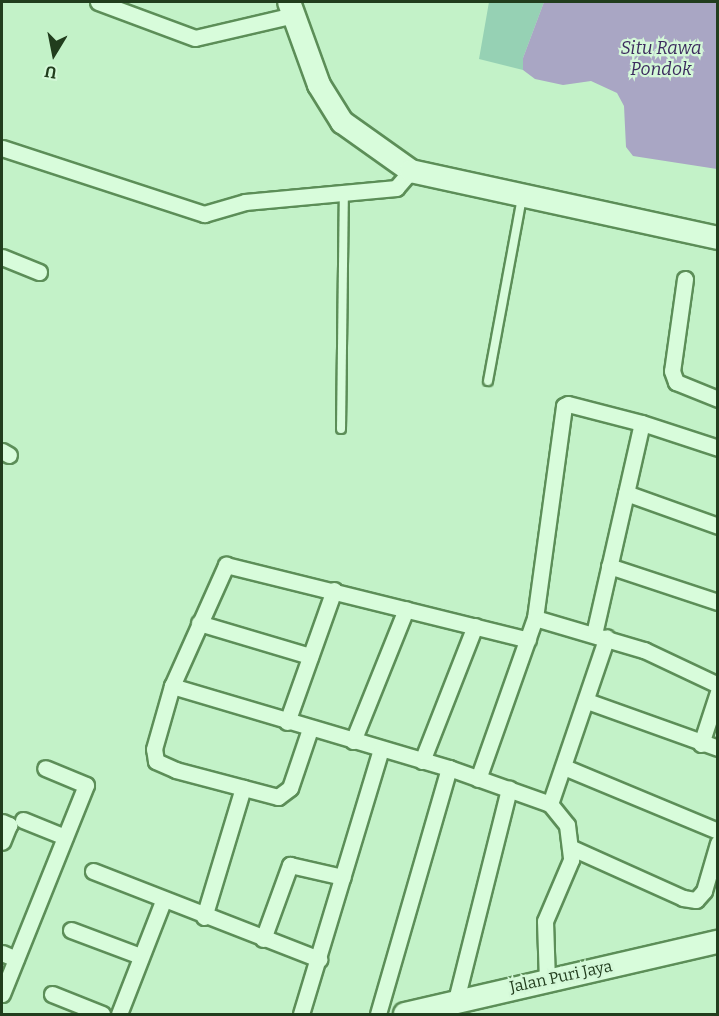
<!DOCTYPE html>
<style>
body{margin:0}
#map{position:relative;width:719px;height:1016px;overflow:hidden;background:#c3f2c8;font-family:Bitter,serif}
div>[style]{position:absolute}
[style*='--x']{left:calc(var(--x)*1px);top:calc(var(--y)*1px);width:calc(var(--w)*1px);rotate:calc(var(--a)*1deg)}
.green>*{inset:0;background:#96d1b4}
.water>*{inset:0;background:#a9a6c4}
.roads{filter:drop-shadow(2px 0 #5c8e58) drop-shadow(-2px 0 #5c8e58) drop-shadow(0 2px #5c8e58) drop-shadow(0 -2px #5c8e58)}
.lane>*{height:8px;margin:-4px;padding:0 4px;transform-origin:4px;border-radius:4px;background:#d8fcdb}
.street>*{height:15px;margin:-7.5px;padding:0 7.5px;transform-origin:7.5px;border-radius:7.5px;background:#d8fcdb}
.secondary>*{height:22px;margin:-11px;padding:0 11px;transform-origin:11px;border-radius:11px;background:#d8fcdb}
span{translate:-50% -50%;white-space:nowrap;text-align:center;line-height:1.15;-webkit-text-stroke:4.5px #d4f8d8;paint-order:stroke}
.street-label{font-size:16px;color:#213d1d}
.water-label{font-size:18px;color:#3c2b5e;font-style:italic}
.frame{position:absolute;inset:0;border:3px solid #213d1d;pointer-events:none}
.north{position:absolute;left:24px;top:24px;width:60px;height:60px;-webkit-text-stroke:4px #d4f8d8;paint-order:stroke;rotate:190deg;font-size:16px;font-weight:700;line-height:24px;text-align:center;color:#213d1d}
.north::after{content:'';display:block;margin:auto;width:21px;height:27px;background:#213d1d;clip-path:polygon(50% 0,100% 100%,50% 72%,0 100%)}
</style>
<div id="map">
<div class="green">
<i style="clip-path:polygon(489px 2px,544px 2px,523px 58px,523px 70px,479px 59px)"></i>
</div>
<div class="water">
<i style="clip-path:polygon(544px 2px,717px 2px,717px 169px,633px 156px,626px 147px,624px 106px,617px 93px,591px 81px,563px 85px,535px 79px,523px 70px,523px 58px)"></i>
</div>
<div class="roads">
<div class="lane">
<i style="--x:488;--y:381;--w:186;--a:-79.5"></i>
<i style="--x:341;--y:429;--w:236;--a:-89.3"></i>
</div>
<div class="street">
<i style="--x:98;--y:2;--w:103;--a:20.4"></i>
<i style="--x:195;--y:38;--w:102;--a:-13.1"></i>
<i style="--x:2;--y:148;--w:213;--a:18.1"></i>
<i style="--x:204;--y:214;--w:43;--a:-16.3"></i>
<i style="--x:245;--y:202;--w:152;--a:-5.3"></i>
<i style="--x:396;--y:188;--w:23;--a:-49"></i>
<i style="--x:2;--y:257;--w:40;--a:22"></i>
<i style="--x:685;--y:279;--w:93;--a:98"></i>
<i style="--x:672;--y:371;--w:12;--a:70"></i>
<i style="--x:676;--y:382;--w:45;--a:22"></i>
<i style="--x:2;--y:451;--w:8;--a:30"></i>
<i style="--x:626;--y:493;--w:98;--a:19.7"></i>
<i style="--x:609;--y:566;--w:115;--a:18.3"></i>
<i style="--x:535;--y:618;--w:114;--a:16.4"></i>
<i style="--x:644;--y:650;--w:82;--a:25.3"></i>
<i style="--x:199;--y:623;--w:116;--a:16.6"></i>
<i style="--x:594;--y:634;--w:216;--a:-77.2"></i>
<i style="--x:172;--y:686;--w:289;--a:16.5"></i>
<i style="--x:449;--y:768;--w:107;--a:19.6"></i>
<i style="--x:550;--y:804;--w:27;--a:51"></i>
<i style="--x:567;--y:825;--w:35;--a:83"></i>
<i style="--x:571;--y:860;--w:66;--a:113.1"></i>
<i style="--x:545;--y:921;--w:59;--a:88.1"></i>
<i style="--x:587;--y:701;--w:139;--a:19.7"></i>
<i style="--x:287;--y:722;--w:140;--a:-70.4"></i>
<i style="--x:310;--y:729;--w:62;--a:108.7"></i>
<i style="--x:290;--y:788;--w:15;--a:143"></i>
<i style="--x:278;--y:797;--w:106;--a:-165.2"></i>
<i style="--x:176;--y:770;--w:22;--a:-156"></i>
<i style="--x:156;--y:761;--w:12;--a:-99"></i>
<i style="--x:154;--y:749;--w:66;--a:-74.1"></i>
<i style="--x:172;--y:686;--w:133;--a:-65.9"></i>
<i style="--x:226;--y:565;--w:311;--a:13.9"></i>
<i style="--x:353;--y:741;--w:142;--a:-68.1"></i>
<i style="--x:701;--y:744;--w:55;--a:-71.9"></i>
<i style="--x:422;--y:761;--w:145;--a:-68.6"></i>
<i style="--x:564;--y:767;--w:167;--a:22.6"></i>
<i style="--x:478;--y:779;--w:171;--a:-70.5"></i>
<i style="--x:535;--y:618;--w:214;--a:-82.2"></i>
<i style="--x:564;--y:406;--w:4;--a:-27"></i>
<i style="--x:568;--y:404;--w:76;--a:14.4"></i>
<i style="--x:642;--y:423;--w:80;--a:18.2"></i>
<i style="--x:550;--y:804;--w:176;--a:-71.2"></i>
<i style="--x:23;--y:820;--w:45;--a:22"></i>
<i style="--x:2;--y:822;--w:8;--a:23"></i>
<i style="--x:9;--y:825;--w:18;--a:112"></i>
<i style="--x:572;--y:848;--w:122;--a:24.2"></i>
<i style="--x:683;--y:898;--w:13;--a:9"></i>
<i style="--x:696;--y:900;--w:12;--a:-48"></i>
<i style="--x:704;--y:891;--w:50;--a:-73.7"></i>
<i style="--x:93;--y:871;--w:243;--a:21.3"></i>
<i style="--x:204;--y:917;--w:135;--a:-73.2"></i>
<i style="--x:71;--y:930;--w:74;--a:20.6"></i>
<i style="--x:263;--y:939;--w:79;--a:-70"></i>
<i style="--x:290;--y:865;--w:54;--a:12.8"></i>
<i style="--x:2;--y:953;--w:15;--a:23"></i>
<i style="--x:2;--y:994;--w:225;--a:-68.1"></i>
<i style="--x:86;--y:785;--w:44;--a:-157.5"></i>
<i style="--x:52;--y:994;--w:54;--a:21.8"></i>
<i style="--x:456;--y:1000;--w:218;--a:-75.9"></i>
<i style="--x:119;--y:1014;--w:121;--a:-68.7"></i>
<i style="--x:301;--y:1014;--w:277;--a:-73.2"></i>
<i style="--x:378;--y:1014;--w:256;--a:-73.9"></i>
</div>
<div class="secondary">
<i style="--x:289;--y:2;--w:88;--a:70.1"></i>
<i style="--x:319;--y:85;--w:44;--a:58.1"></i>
<i style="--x:342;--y:122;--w:85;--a:35.4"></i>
<i style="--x:411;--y:171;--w:314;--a:12.3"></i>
<i style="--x:405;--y:1014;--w:321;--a:-13"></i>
</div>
</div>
<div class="street-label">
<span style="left:561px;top:977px;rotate:-12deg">Jalan Puri Jaya</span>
</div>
<div class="water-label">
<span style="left:661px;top:59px">Situ Rawa<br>Pondok</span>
</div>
<div class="frame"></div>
<div class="north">U</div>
</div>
